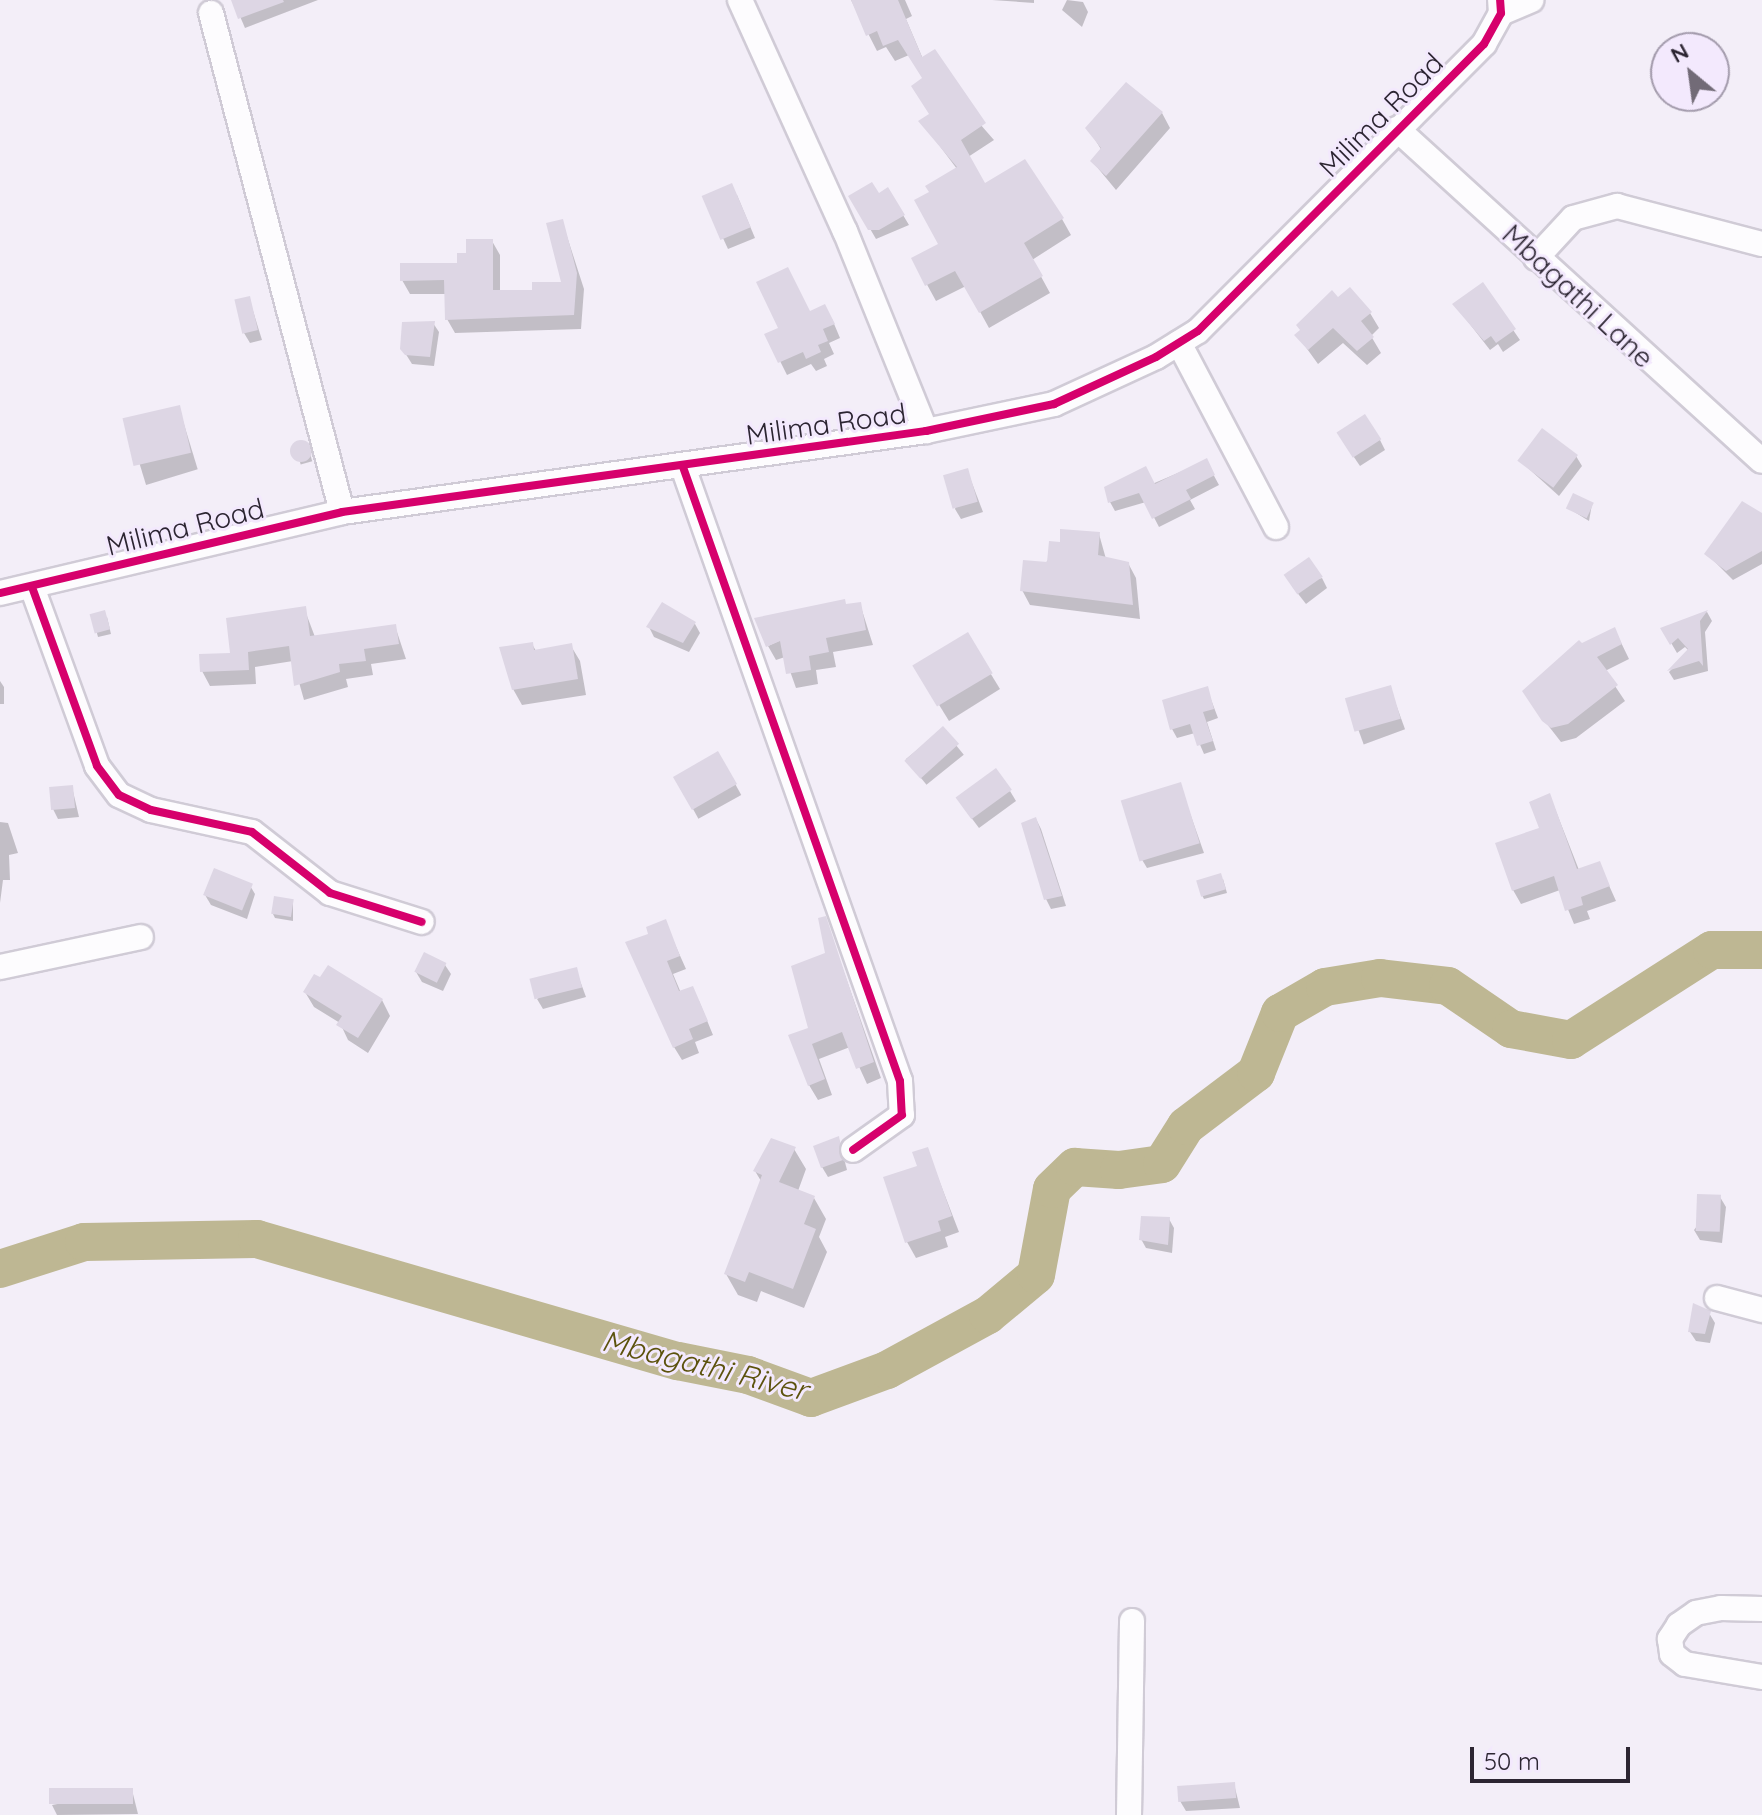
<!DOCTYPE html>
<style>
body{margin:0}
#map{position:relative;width:1762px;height:1815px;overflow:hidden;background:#f3eef8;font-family:Quicksand,sans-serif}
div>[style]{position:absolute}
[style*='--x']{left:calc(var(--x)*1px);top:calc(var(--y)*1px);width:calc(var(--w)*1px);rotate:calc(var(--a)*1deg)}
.shadow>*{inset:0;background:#0003;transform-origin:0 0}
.river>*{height:38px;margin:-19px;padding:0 19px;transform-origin:19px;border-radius:19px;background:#beb793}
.building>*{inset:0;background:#ddd6e4;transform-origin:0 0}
.round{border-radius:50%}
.roads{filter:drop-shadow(2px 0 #d0cbd6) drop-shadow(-2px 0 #d0cbd6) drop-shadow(0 2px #d0cbd6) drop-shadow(0 -2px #d0cbd6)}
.minor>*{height:24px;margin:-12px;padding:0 12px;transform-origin:12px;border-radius:12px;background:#fdfcfe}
.cycleway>*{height:8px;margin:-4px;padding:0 4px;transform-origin:4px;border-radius:4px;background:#d6006c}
span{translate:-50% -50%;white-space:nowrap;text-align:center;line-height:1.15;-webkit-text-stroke:6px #f3e9fd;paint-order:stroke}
.street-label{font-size:28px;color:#2c2532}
.water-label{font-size:30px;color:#5c520d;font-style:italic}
.north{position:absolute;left:1650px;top:32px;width:80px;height:80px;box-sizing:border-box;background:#f3e9fd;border:2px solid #a39bac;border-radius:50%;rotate:331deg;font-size:22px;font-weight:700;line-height:32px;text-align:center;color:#2c2532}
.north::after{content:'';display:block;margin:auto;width:28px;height:36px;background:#726b77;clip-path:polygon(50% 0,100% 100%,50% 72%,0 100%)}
.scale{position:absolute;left:1470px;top:1747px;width:160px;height:36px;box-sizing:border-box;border:4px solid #2c2532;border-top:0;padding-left:10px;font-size:24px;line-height:28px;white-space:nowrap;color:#2c2532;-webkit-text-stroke:6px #f3e9fd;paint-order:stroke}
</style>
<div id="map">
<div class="shadow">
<i style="clip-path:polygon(233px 0,318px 0,245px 28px)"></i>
<i style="clip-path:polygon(851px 0,905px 0,912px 16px,906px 19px,923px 59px,994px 140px,968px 157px,984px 185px,1062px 219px,1071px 235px,1032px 260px,1050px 293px,989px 328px,966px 286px,936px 301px,913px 259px,941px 245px,931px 192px,957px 169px,921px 121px,931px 115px,924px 79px,909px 55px,895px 61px,886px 47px,877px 51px)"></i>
<i style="clip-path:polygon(992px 0,1034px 0,1034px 3px)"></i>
<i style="clip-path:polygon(1067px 0,1083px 2px,1088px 12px,1082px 27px,1062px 10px)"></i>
<i style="clip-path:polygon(1162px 113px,1170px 128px,1116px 190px,1092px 161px,1102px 151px,1088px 128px)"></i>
<i style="clip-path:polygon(888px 190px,909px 225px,876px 239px,851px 196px,878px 196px)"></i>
<i style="clip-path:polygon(737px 195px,755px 238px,728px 249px,704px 197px)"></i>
<i style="clip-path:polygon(562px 221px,584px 289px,581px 329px,455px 333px,447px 319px,447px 294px,410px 294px,402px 280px,459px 265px,492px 241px,500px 255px,500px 292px,534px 292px,564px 284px)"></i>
<i style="clip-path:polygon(1482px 285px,1520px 340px,1503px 352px,1498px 344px,1490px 350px,1455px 305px)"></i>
<i style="clip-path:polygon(249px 298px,262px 340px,250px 343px,244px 333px)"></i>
<i style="clip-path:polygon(1338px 300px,1370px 313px,1379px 328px,1371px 336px,1381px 353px,1367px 365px,1343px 343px,1318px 364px,1297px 335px)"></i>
<i style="clip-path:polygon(810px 313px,832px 319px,840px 338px,829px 343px,834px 354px,824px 359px,827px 366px,816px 371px,811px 364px,787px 375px,767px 335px)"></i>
<i style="clip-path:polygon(433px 323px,439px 332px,434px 366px,412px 364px,402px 348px)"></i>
<i style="left:179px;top:408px;width:64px;height:54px;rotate:73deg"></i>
<i style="clip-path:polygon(1380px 440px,1385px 450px,1360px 466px,1345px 444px)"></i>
<i style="left:307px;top:443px;width:19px;height:12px;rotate:74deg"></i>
<i style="clip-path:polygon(1576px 456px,1582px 466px,1559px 496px,1520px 461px)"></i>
<i style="clip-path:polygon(1206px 461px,1219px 485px,1190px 500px,1195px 509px,1159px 527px,1146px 502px,1115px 511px,1110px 502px)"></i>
<i style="clip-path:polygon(967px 470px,983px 512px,961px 519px,955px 509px)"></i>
<i style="clip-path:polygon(1592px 504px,1589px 521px,1568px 508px)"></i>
<i style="clip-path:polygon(1762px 515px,1762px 564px,1733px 580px,1707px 554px)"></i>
<i style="clip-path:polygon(1099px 534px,1106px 559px,1128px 563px,1136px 578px,1140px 619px,1030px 605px,1022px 590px,1062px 544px)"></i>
<i style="clip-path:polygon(1322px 578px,1327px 588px,1306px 604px,1292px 586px)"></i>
<i style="clip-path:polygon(860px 604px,873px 645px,833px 652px,836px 667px,816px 670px,818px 684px,796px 688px,785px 657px,776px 660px,768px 646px)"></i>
<i style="clip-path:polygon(304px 608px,315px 637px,395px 626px,406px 659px,371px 664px,373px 675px,346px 679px,348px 687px,304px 700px,293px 661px,255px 667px,256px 684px,210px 686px,202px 671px)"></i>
<i style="clip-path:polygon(1707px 612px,1712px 621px,1705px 632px,1708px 671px,1674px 680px,1669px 672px,1689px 651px,1685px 647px,1677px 653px,1663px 629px)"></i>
<i style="clip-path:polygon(92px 615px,107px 617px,111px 634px,98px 637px)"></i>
<i style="clip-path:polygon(695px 624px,700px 633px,689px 652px,654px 637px,649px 627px)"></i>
<i style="clip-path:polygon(1615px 630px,1629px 659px,1605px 671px,1625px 701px,1576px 738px,1561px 742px,1533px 706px,1581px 646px)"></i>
<i style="clip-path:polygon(967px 635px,1000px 689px,949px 721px,925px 682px)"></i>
<i style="clip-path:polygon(532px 644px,536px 651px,571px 646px,580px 661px,586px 695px,522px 705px,513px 689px)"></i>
<i style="clip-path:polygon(0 681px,4px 687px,4px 704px,0 704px)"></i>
<i style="left:1390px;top:688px;width:44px;height:44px;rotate:70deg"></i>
<i style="clip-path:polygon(1207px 689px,1218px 718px,1207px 722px,1216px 750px,1204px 754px,1195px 733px,1177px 738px,1172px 729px)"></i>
<i style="left:943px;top:729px;width:33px;height:48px;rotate:51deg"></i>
<i style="left:718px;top:753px;width:48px;height:49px;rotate:61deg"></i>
<i style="clip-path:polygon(1180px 785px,1204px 853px,1147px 868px,1141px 858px)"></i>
<i style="clip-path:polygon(72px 787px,79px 817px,58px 819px,53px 809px)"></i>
<i style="clip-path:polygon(1010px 791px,1016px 801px,979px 828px,964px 808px)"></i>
<i style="clip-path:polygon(1550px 796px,1579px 870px,1599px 863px,1616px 901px,1587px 911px,1590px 919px,1574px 924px,1560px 890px,1521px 904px,1513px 890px,1542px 829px)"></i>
<i style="clip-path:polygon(1036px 819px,1041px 829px,1066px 906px,1051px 909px,1046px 899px)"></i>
<i style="clip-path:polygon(0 822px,8px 823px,18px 853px,9px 855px,10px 880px,3px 880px,0 903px)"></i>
<i style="clip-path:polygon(1223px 879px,1227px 893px,1204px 899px,1202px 895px)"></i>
<i style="clip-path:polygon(249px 884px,255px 894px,247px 919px,211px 905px,205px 895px)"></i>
<i style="clip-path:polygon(293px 901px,293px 921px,275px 918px,273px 914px)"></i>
<i style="clip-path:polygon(825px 918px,881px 1078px,867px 1084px,850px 1047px,819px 1059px,832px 1095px,818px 1100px,809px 1085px,810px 1029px,827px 954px)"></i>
<i style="clip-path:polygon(665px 922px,686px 969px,673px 974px,681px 993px,699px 1001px,713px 1035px,695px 1042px,699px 1053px,682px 1060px,674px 1047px,651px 935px)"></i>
<i style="clip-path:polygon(445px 965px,451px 974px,443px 991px,422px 982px,416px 972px)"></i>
<i style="clip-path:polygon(576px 970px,586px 997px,543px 1009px,537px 999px)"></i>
<i style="clip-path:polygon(305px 992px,382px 1000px,390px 1016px,368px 1053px,348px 1040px,340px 1023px,314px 1007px)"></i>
<i style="clip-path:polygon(839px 1139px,847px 1170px,828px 1177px,822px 1167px)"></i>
<i style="clip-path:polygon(794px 1149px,806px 1169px,798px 1191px,814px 1198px,826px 1219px,819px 1237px,827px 1252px,804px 1308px,761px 1291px,757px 1302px,738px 1295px,726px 1274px,761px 1181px,755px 1171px)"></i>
<i style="clip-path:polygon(927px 1149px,959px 1232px,945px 1237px,948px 1247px,916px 1258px,907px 1242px)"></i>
<i style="clip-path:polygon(1720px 1197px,1726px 1207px,1722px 1243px,1700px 1240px,1694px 1230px)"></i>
<i style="clip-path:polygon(1169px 1219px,1174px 1228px,1172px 1253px,1146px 1248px,1141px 1239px)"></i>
<i style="clip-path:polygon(1709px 1313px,1715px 1323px,1710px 1343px,1696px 1341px,1690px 1332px)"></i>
<i style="clip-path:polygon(1234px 1784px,1240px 1808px,1186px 1811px,1180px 1801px)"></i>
<i style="clip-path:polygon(132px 1790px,138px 1814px,57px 1815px,52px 1805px)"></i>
</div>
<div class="river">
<i style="--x:0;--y:1269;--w:88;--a:-17.8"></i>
<i style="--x:84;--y:1242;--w:173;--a:-1"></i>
<i style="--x:257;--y:1239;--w:438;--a:16.2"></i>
<i style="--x:678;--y:1361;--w:71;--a:11.3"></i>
<i style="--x:748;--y:1375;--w:67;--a:20.1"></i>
<i style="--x:811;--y:1398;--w:81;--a:-20.2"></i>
<i style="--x:887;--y:1370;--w:115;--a:-28.6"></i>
<i style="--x:988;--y:1315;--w:62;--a:-39.8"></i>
<i style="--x:1036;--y:1275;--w:87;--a:-79.5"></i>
<i style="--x:1052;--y:1189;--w:32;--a:-44"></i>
<i style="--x:1075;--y:1167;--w:44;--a:3.9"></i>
<i style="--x:1119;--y:1170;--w:43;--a:-7.9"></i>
<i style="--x:1162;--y:1164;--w:45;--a:-57.7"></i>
<i style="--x:1186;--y:1126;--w:88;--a:-37.1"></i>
<i style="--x:1256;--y:1073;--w:65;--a:-68.2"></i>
<i style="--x:1280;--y:1013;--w:52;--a:-30"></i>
<i style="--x:1325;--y:987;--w:56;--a:-9.3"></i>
<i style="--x:1380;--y:978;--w:68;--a:6.7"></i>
<i style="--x:1448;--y:986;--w:76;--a:34.3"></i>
<i style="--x:1511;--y:1029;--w:61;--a:10.4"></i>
<i style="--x:1571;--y:1040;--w:167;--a:-32.6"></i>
<i style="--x:1712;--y:950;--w:50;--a:0"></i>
</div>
<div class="building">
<i style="clip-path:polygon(231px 0,283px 0,284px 2px,238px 19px)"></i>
<i style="clip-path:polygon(851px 0,898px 0,922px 57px,935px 49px,986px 123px,961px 140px,985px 183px,1025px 159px,1064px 218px,1024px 243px,1043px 276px,979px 313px,955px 271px,925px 286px,911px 258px,938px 244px,914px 200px,929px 192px,925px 186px,957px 167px,918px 121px,929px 114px,911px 86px,922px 78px,898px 40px,883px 46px,877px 31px,866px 36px)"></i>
<i style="clip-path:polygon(1126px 82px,1163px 112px,1106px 176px,1090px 161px,1101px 148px,1085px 128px)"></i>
<i style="clip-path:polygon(872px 182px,879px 193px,888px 187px,905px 215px,879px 230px,868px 230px,848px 196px)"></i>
<i style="left:732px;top:183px;width:48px;height:33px;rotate:67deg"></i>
<i style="clip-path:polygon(563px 219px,577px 273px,574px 315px,445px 320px,444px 280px,400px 281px,400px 263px,457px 263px,457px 253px,466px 253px,466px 239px,493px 239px,493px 290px,532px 290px,532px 282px,561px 282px,546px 223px)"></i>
<i style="clip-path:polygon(788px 267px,810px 311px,825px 304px,835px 324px,823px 329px,828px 341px,818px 345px,821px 352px,806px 359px,803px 352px,778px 363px,764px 334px,778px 328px,756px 282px)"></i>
<i style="clip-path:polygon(1483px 282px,1516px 329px,1496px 343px,1491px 336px,1484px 341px,1452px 304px)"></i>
<i style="clip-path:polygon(1350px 287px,1372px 312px,1361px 321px,1374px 337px,1357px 351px,1333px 328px,1308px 350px,1294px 335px,1300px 330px,1296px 325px,1332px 290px,1338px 297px)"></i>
<i style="left:250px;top:296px;width:35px;height:16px;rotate:77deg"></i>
<i style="clip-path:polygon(435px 321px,430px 357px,405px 355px,400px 349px,402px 322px)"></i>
<i style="left:180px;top:405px;width:49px;height:59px;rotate:77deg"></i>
<i style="left:1365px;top:414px;width:30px;height:34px;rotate:57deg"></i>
<i style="left:1542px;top:428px;width:45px;height:41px;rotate:37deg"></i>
<i class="round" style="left:290px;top:440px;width:22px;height:22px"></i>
<i style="clip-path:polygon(1207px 458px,1215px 475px,1186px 490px,1191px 499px,1152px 519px,1139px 493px,1108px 503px,1104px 487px,1146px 466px,1155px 484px)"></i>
<i style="left:968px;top:468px;width:35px;height:26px;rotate:74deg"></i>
<i style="left:1573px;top:493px;width:23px;height:17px;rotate:25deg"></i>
<i style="clip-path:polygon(1742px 501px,1762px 513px,1762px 551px,1726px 571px,1704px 554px)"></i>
<i style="clip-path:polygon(1060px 529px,1100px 532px,1098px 555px,1129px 562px,1133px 605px,1020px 591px,1023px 560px,1047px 562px,1049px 541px,1060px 542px)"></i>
<i style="left:1309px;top:557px;width:24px;height:31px;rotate:55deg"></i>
<i style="clip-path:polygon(845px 599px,846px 604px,861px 602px,866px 630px,826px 638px,829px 652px,809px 656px,811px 670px,786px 674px,780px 641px,766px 647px,754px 618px)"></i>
<i style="clip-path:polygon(662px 602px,696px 622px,683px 643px,646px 627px)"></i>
<i style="clip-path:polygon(306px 606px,310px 636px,396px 624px,399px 644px,364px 649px,366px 661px,339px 664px,340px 672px,294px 686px,289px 646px,248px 652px,249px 670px,200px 672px,199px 654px,230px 653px,226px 618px)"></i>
<i style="left:105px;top:610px;width:20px;height:16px;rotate:75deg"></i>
<i style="clip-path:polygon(1708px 610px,1700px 621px,1703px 666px,1699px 661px,1667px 671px,1688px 649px,1678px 638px,1670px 645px,1660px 628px)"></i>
<i style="clip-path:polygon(1615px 627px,1622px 644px,1597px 657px,1618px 685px,1568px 724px,1551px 728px,1542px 721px,1522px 691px,1579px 640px,1582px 643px)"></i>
<i style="left:968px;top:632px;width:48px;height:65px;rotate:59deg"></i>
<i style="clip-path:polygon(533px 642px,534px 650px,572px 643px,578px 679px,512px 690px,499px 647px)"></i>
<i style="left:1391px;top:685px;width:35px;height:48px;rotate:74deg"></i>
<i style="clip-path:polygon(1208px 686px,1214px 709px,1203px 712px,1213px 741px,1197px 746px,1190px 724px,1170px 730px,1162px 700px)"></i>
<i style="left:943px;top:726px;width:24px;height:52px;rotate:48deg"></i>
<i style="left:718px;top:751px;width:38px;height:52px;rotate:60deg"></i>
<i style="left:996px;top:768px;width:27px;height:50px;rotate:54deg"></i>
<i style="left:1181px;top:782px;width:64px;height:63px;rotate:73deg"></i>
<i style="left:73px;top:785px;width:23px;height:24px;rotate:85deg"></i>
<i style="clip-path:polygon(1550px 793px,1577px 869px,1600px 861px,1610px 886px,1581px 897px,1583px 905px,1565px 911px,1554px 876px,1512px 891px,1495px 843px,1539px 828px,1529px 802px)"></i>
<i style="clip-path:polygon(1036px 817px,1062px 896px,1044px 900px,1021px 823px)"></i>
<i style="left:214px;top:868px;width:42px;height:29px;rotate:22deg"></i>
<i style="left:1221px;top:873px;width:17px;height:26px;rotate:73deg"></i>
<i style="left:274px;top:896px;width:20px;height:18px;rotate:9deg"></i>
<i style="clip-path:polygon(826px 916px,874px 1062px,856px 1069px,842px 1032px,812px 1044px,825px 1079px,808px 1086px,788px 1035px,808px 1028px,791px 966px,825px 953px,818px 918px)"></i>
<i style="clip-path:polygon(666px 919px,680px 956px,667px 961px,679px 991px,693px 986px,708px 1021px,689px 1029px,693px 1039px,673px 1048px,625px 942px,648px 934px,646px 927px)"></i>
<i style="left:424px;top:952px;width:25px;height:22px;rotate:26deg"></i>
<i style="clip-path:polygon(328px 965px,383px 999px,358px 1038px,336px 1025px,342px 1016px,303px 992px,314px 974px,320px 977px)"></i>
<i style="left:577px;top:967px;width:21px;height:49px;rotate:76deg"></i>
<i style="clip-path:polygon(839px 1136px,843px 1160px,821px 1168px,813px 1146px)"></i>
<i style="clip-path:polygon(771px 1138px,796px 1147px,779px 1182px,815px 1196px,804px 1224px,816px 1229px,793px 1289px,749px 1272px,745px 1282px,724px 1274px,762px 1175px,753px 1171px)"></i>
<i style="clip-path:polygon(928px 1147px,952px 1216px,938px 1221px,941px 1231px,905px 1243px,883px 1177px,917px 1166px,912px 1152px)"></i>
<i style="left:1697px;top:1194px;width:24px;height:37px;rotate:2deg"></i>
<i style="clip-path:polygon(1141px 1216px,1170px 1217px,1168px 1245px,1139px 1240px)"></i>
<i style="clip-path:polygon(1693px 1303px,1711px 1311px,1705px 1334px,1688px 1332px)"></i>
<i style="left:1235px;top:1782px;width:16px;height:58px;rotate:86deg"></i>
<i style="left:133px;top:1788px;width:16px;height:84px;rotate:90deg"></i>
</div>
<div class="roads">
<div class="minor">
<i style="--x:740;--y:0;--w:254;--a:65.6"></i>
<i style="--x:845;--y:231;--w:216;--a:68"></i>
<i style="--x:211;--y:13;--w:516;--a:75.29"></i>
<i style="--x:1501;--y:13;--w:33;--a:-23"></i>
<i style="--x:1397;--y:129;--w:493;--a:42.3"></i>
<i style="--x:1536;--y:258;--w:54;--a:-47.2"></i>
<i style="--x:1573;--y:218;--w:46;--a:-15.3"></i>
<i style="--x:1617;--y:206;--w:150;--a:14.7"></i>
<i style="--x:1179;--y:343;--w:208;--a:62.2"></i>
<i style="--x:683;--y:467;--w:651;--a:70.54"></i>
<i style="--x:900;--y:1081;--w:34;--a:87"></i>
<i style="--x:902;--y:1115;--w:60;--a:144.5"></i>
<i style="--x:32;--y:587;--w:190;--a:70"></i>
<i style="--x:97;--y:766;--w:36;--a:53"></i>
<i style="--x:119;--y:795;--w:35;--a:25"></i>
<i style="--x:151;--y:810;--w:103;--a:12.3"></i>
<i style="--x:252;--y:832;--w:99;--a:38"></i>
<i style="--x:330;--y:893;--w:96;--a:17.5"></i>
<i style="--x:0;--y:593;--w:351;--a:-13.3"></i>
<i style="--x:342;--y:512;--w:590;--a:-7.9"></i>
<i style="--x:926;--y:431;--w:131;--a:-11.9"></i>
<i style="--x:1054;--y:404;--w:112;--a:-24.7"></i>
<i style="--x:1156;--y:357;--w:49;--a:-31.8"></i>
<i style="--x:1198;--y:331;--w:405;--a:-45.1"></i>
<i style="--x:1484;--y:44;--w:35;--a:-61"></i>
<i style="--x:1501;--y:13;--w:13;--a:-94"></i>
<i style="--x:0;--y:967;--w:144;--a:-12"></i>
<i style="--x:1717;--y:1298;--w:47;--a:14.9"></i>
<i style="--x:1762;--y:1609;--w:41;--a:-178.6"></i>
<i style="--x:1721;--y:1608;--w:25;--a:169"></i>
<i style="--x:1696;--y:1613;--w:21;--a:145"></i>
<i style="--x:1679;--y:1625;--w:17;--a:123"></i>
<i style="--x:1670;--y:1639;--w:15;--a:82"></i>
<i style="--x:1672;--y:1654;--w:16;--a:38"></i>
<i style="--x:1685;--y:1664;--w:78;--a:9.6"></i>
<i style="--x:1129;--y:1815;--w:194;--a:-89.1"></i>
</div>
</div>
<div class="cycleway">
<i style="--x:683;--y:467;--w:651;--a:70.54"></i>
<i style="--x:900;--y:1081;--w:34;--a:87"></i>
<i style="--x:902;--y:1115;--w:60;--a:144.5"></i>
<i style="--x:32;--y:587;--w:190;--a:70"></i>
<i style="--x:97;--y:766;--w:36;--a:53"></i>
<i style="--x:119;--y:795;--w:35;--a:25"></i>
<i style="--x:151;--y:810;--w:103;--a:12.3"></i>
<i style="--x:252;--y:832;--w:99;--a:38"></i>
<i style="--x:330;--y:893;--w:96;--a:17.5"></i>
<i style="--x:0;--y:593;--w:351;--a:-13.3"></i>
<i style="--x:342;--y:512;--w:590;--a:-7.9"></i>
<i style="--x:926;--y:431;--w:131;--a:-11.9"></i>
<i style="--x:1054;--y:404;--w:112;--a:-24.7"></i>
<i style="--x:1156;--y:357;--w:49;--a:-31.8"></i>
<i style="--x:1198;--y:331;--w:405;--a:-45.1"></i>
<i style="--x:1484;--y:44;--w:35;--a:-61"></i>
<i style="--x:1501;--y:13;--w:13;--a:-94"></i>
</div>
<div class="street-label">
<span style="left:1381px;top:115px;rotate:-45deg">Milima Road</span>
<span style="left:1578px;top:296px;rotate:43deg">Mbagathi Lane</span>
<span style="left:826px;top:424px;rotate:-8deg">Milima Road</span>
<span style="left:185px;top:527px;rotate:-14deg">Milima Road</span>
</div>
<div class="water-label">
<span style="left:705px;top:1365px;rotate:14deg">Mbagathi River</span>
</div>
<div class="north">N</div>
<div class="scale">50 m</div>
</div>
